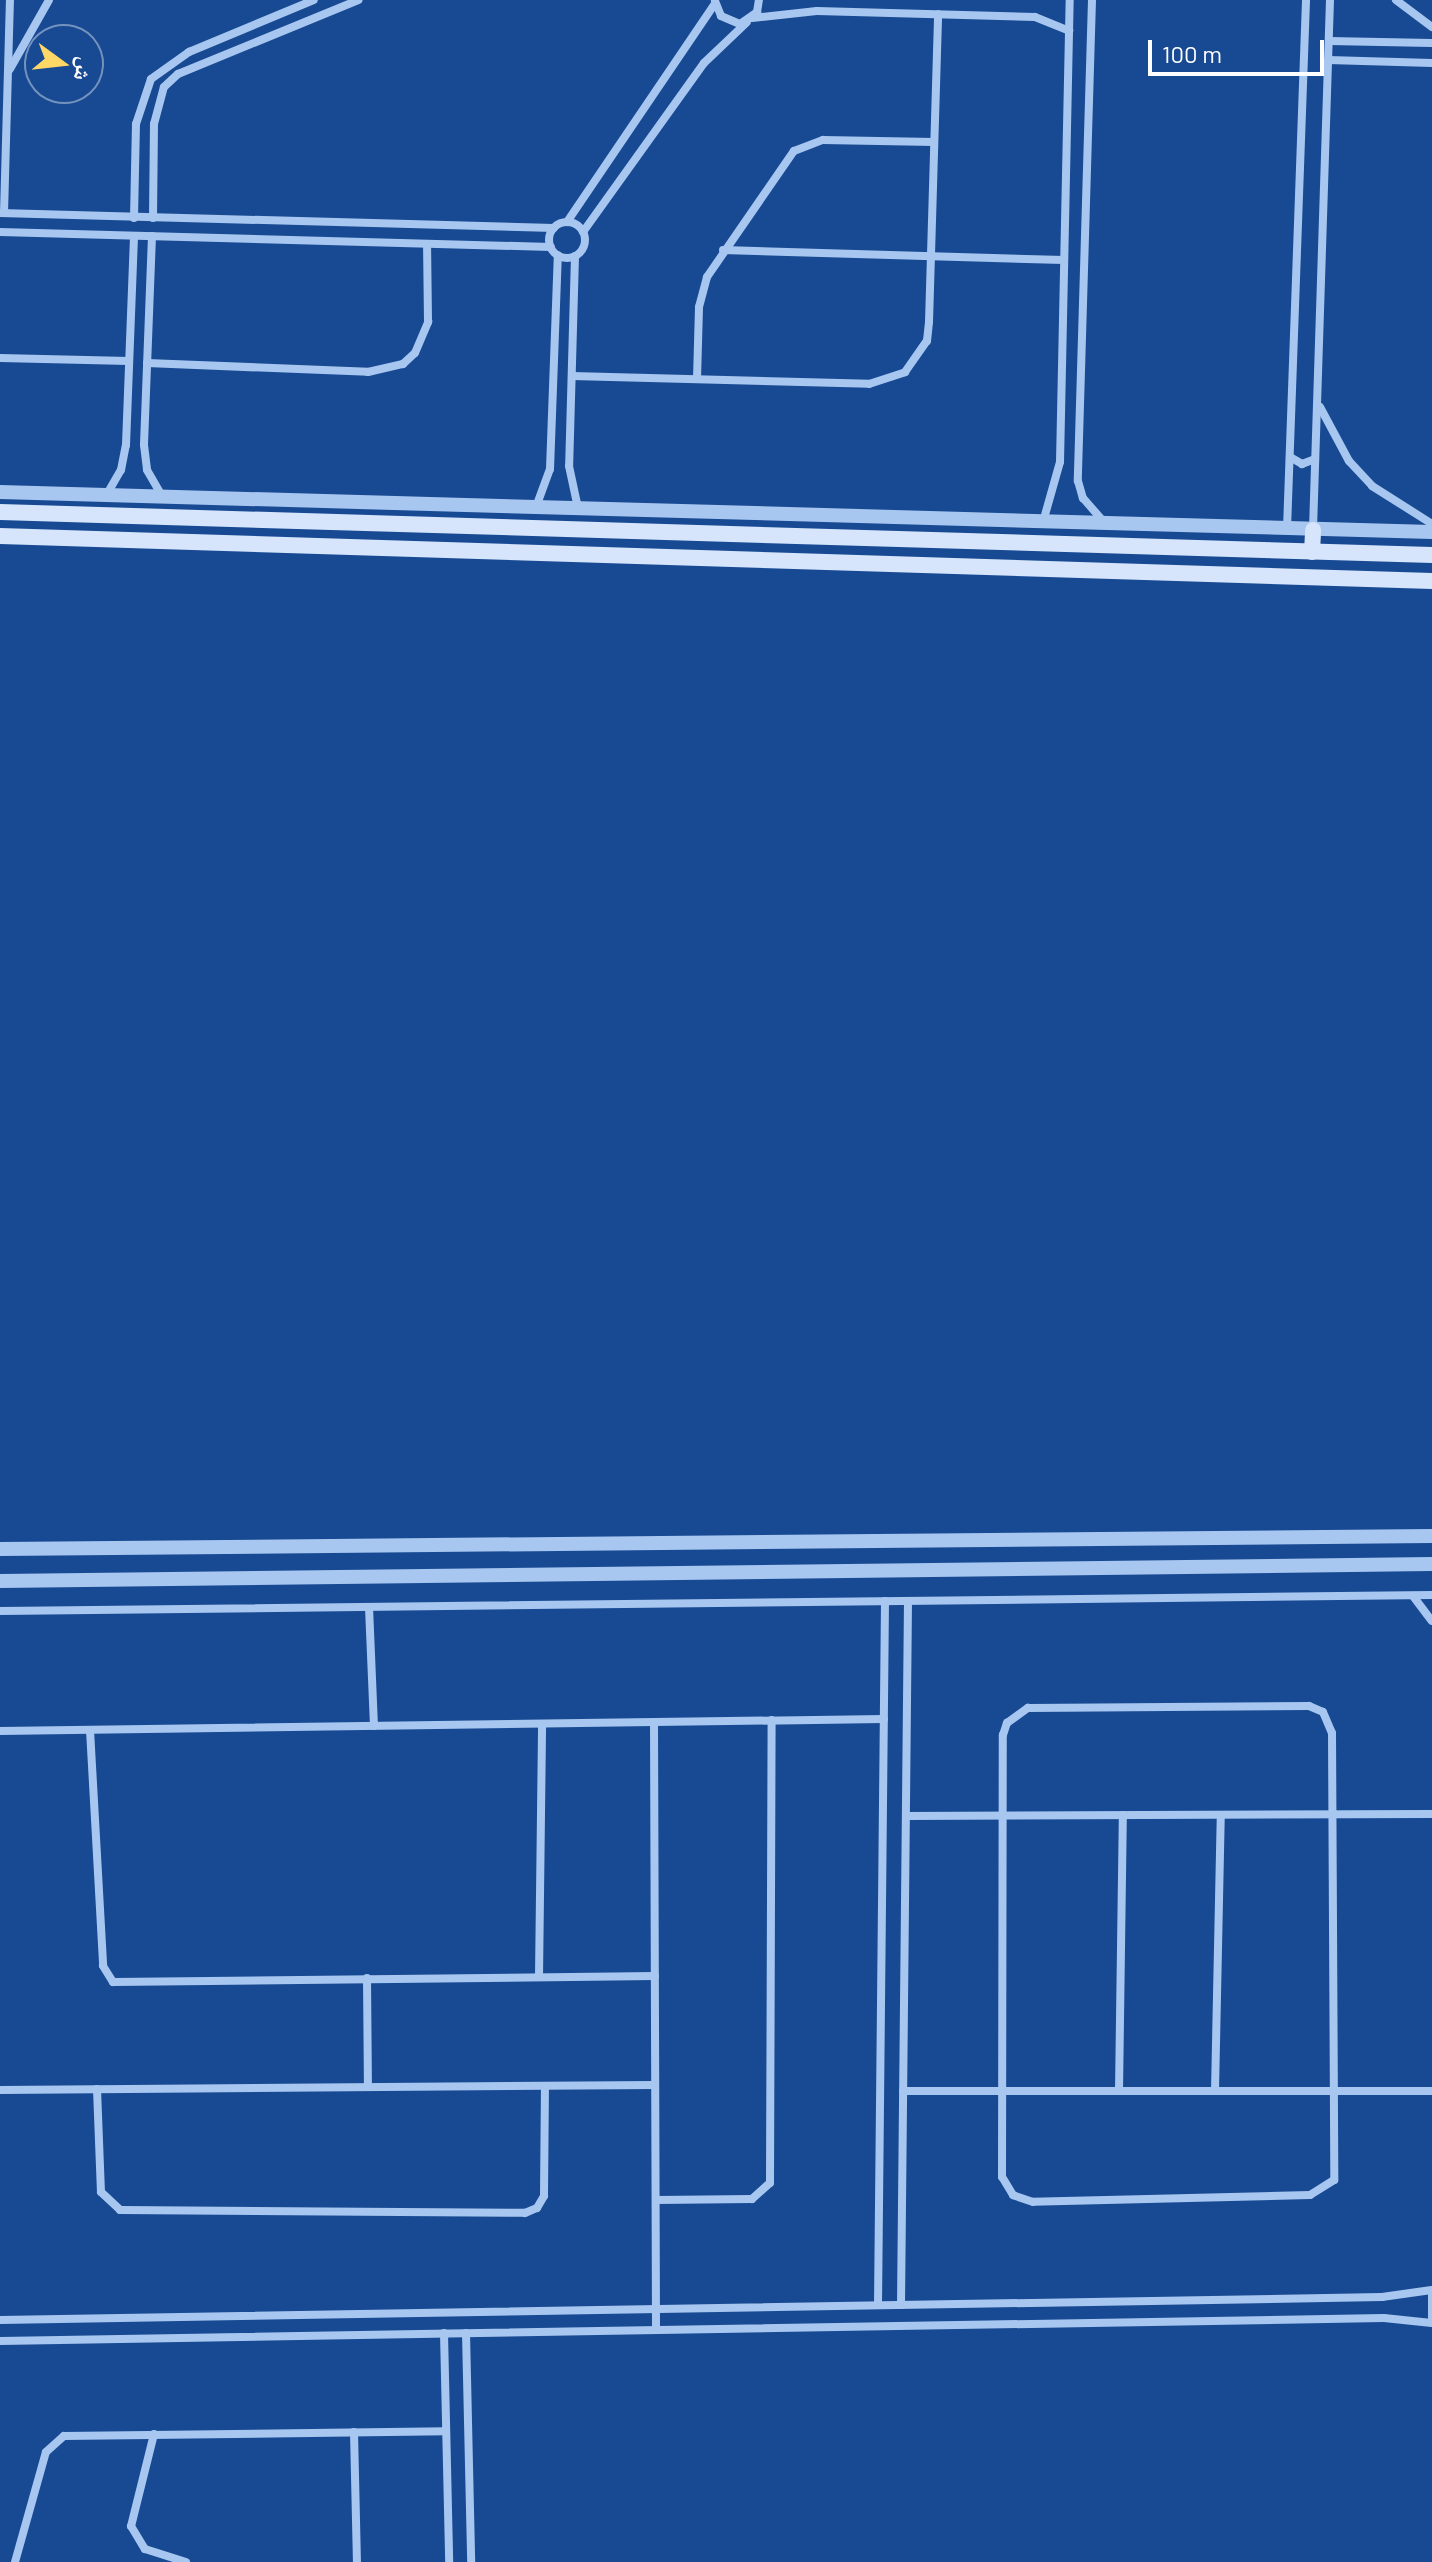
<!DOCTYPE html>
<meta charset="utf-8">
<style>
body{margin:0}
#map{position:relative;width:1432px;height:2562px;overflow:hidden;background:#184a93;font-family:Barlow,"Noto Naskh Arabic",sans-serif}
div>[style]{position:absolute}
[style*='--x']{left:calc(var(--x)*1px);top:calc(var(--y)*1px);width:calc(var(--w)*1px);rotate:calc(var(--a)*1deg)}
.minor>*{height:8px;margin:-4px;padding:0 4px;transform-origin:4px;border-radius:4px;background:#a8c7f0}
.minor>.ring{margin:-4px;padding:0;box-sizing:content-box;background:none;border:8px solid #a8c7f0;border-radius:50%}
.tertiary>*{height:14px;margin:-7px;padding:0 7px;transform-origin:7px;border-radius:7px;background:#a8c7f0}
.secondary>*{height:16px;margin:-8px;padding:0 8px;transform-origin:8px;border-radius:8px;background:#d6e5fb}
span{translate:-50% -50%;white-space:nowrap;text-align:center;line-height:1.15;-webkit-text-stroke:8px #184a93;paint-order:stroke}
.north{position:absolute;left:24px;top:24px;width:80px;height:80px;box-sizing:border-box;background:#184a93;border:2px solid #7492be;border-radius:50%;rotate:105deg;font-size:22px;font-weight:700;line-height:32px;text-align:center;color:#fff}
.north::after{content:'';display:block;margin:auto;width:28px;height:36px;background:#ffd767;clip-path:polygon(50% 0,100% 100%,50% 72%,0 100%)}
.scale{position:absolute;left:1148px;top:40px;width:176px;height:36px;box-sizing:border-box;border:4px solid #fff;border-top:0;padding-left:10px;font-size:24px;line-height:28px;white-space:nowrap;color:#fff;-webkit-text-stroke:6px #184a93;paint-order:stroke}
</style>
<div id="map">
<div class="minor">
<i style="--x:1092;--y:0;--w:481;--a:91.7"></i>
<i style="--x:1078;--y:481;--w:18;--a:74"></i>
<i style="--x:1083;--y:498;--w:29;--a:49"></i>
<i style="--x:1396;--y:0;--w:45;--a:36.9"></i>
<i style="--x:715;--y:1;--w:16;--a:68"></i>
<i style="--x:721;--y:16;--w:21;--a:23"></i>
<i style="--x:740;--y:24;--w:21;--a:-35"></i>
<i style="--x:757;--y:12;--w:12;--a:-81"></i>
<i style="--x:752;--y:18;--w:65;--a:-6.1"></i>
<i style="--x:817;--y:11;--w:218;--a:1.6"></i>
<i style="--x:1035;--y:17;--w:37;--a:22"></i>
<i style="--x:1329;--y:41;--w:103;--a:1.1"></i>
<i style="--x:1328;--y:60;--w:104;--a:1.7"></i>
<i style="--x:10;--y:69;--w:79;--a:-60.5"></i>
<i style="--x:0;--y:213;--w:554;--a:1.55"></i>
<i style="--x:4;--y:213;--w:213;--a:-88.4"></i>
<i style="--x:134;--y:218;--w:94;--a:-88.8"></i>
<i style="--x:136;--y:124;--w:47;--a:-71.6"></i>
<i style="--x:151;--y:79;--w:47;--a:-35.4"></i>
<i style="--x:189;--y:52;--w:135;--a:-22.6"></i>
<i style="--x:153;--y:218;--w:94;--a:-89.4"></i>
<i style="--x:154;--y:124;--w:38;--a:-75"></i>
<i style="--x:164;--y:87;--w:19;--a:-43"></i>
<i style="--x:178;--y:74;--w:195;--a:-22.3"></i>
<i style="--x:567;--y:222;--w:264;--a:-55.9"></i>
<i class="ring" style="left:549px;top:222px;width:28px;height:28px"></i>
<i style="--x:0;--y:232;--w:551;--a:1.56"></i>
<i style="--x:583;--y:232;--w:208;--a:-54.4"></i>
<i style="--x:704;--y:63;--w:59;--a:-43.6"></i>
<i style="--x:152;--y:236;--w:209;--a:92.2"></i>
<i style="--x:144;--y:445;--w:25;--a:83"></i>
<i style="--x:147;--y:470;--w:30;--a:60"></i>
<i style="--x:723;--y:250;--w:341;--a:1.7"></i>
<i style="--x:575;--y:256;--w:210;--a:91.6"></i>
<i style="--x:569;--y:466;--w:43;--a:77.9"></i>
<i style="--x:0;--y:358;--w:129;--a:1.3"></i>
<i style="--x:147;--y:363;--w:221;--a:2.3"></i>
<i style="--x:368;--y:372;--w:36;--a:-13"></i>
<i style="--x:403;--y:364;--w:16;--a:-43"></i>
<i style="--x:415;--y:353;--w:34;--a:-67"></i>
<i style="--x:428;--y:322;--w:78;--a:-90.7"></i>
<i style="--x:572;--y:376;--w:297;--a:1.5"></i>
<i style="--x:869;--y:384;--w:38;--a:-18"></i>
<i style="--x:905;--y:372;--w:38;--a:-55"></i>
<i style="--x:927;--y:341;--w:19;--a:-84"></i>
<i style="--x:929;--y:322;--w:308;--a:-88.3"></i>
<i style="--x:697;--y:379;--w:72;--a:-88.4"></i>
<i style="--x:699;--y:307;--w:31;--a:-75"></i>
<i style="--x:707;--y:277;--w:153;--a:-55.4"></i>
<i style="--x:794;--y:151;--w:31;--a:-21"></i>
<i style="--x:823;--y:140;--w:111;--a:1"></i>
<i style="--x:1320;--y:407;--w:61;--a:61.8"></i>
<i style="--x:1349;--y:461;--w:34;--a:47"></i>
<i style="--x:1372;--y:486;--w:71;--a:32.3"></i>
<i style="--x:1290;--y:457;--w:14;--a:30"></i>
<i style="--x:1302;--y:464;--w:14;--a:-21"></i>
<i style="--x:107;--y:494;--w:28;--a:-60"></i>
<i style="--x:121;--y:470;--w:25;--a:-79"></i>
<i style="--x:126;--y:445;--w:209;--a:-87.8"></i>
<i style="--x:536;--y:507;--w:40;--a:-69.8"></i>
<i style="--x:550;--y:469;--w:214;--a:-87.9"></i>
<i style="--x:1043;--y:522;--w:62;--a:-74.2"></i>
<i style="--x:1060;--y:462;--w:462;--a:-88.8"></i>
<i style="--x:1287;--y:529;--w:529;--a:-87.94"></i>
<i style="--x:1313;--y:529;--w:529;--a:-88.16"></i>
<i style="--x:1413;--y:1596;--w:31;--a:53"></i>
<i style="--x:369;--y:1607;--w:119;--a:87.6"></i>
<i style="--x:0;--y:1611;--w:1432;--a:-0.64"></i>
<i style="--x:1309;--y:1706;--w:15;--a:23"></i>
<i style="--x:1323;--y:1712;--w:23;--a:67"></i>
<i style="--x:1332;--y:1733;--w:447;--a:89.7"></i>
<i style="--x:1334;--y:2180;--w:28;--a:148"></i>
<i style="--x:1310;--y:2195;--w:277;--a:178.6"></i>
<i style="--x:1033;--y:2202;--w:21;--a:-161"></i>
<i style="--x:1013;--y:2195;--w:21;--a:-121"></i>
<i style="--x:1002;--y:2177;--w:442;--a:-89.9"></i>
<i style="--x:1003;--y:1735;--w:13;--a:-72"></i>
<i style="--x:1007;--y:1723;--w:26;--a:-36"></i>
<i style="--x:1028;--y:1708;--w:281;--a:-0.4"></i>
<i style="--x:654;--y:1722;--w:608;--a:89.81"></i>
<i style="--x:90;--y:1730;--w:236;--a:86.8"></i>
<i style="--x:103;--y:1966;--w:19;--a:58"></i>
<i style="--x:113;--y:1982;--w:542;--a:-0.63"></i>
<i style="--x:0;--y:1731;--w:884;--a:-0.78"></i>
<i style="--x:906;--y:1816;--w:526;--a:-0.22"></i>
<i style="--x:539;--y:1977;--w:253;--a:-89.3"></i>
<i style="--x:367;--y:1978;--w:109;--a:89.5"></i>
<i style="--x:97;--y:2089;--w:103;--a:87.8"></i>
<i style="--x:101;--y:2192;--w:26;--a:43"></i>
<i style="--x:120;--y:2210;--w:405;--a:0.4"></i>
<i style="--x:525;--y:2213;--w:13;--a:-23"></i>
<i style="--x:537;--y:2208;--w:14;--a:-60"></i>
<i style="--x:544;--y:2196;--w:110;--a:-89.5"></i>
<i style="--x:0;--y:2090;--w:655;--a:-0.44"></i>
<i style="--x:903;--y:2091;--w:529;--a:0"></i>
<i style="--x:1119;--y:2091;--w:276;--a:-89.2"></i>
<i style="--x:1215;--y:2091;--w:276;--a:-88.8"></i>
<i style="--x:656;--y:2200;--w:96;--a:-0.6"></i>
<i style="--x:752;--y:2199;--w:24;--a:-42"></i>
<i style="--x:770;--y:2183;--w:463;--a:-89.8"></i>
<i style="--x:1432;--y:2295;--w:23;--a:90"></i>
<i style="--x:878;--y:2305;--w:704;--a:-89.43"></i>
<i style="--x:901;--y:2305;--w:704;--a:-89.43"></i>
<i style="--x:0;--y:2320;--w:1382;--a:-0.95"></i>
<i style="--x:1382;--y:2297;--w:50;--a:-8"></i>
<i style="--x:444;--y:2333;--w:229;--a:88.7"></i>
<i style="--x:466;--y:2333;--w:229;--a:88.7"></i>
<i style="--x:0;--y:2341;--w:1384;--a:-0.95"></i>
<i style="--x:1384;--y:2318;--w:48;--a:5.9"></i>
<i style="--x:354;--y:2432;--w:130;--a:88.7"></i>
<i style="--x:154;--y:2434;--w:95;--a:104"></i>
<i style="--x:131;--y:2526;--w:27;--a:59"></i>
<i style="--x:145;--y:2549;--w:43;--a:17.6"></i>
<i style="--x:15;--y:2562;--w:114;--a:-74.3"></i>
<i style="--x:46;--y:2452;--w:24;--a:-42"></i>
<i style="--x:64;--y:2436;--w:382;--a:-0.7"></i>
</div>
<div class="tertiary">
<i style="--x:0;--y:492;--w:1433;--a:1.6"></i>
<i style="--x:0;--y:1549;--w:1432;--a:-0.52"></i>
<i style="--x:0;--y:1581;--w:1432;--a:-0.68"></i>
</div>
<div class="secondary">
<i style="--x:0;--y:512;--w:1433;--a:1.72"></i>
<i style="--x:0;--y:536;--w:1433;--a:1.8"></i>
<i style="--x:1312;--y:552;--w:22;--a:-87"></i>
</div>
<div class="north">ش</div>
<div class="scale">100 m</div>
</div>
